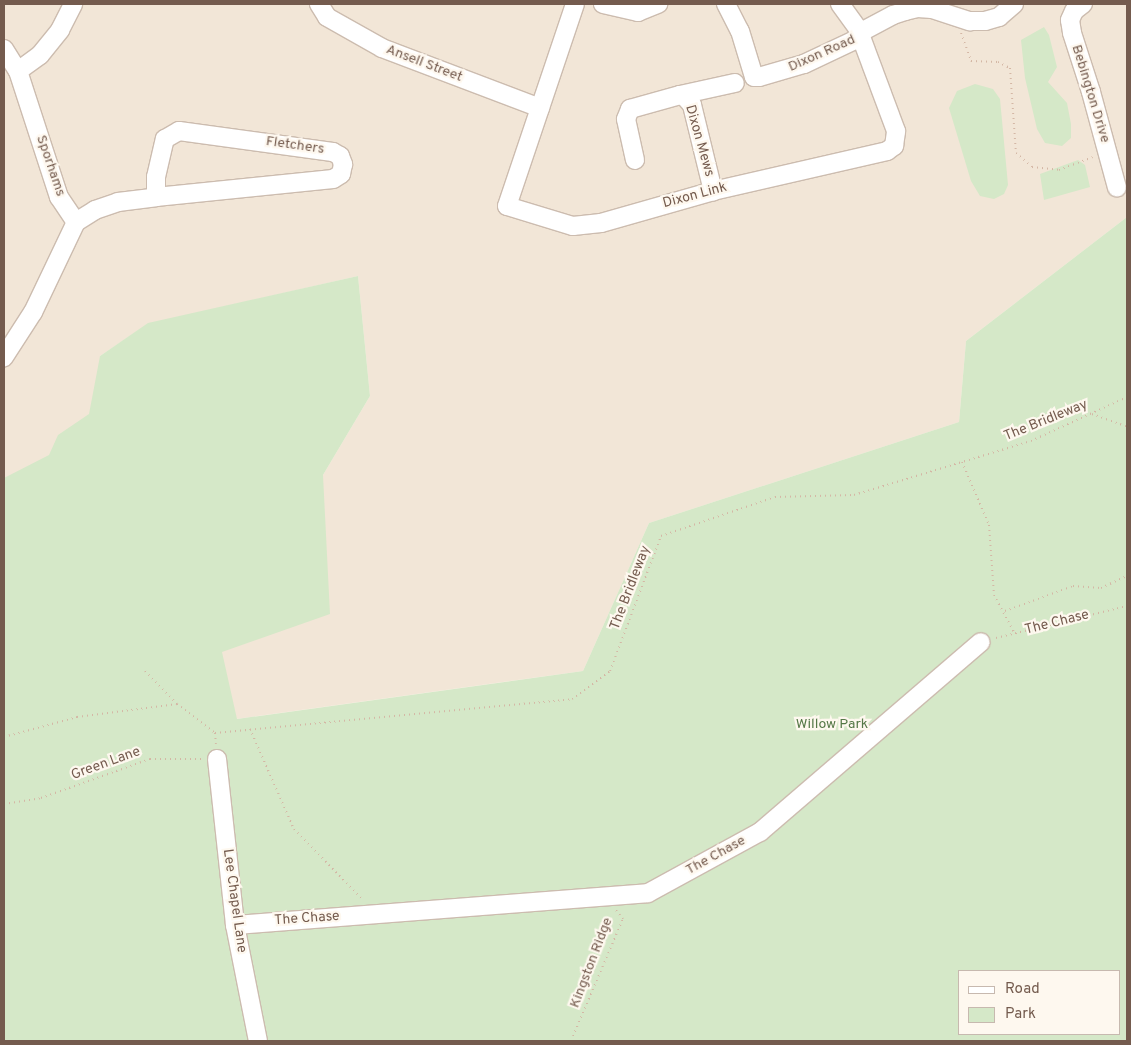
<!DOCTYPE html>
<style>
body{margin:0}
#map{position:relative;width:1131px;height:1045px;overflow:hidden;background:#fbf4e9;font-family:Overpass,sans-serif}
div>[style]{position:absolute}
[style*='--x']{left:calc(var(--x)*1px);top:calc(var(--y)*1px);width:calc(var(--w)*1px);rotate:calc(var(--a)*1deg)}
.residential>*{inset:0;background:#f2e6d7}
.green>*{inset:0;background:#d5e8c8}
.path>*{height:2px;margin-top:-1px;transform-origin:0;background:repeating-linear-gradient(90deg,#d4b7a5 0 1px,transparent 0 5px)}
.roads{filter:drop-shadow(1px 0 #ccbcaf) drop-shadow(-1px 0 #ccbcaf) drop-shadow(0 1px #ccbcaf) drop-shadow(0 -1px #ccbcaf)}
.minor>*{height:18px;margin:-9px;padding:0 9px;transform-origin:9px;border-radius:9px;background:#fff}
span{translate:-50% -50%;white-space:nowrap;text-align:center;line-height:1.15;-webkit-text-stroke:4.5px #fef8ef;paint-order:stroke}
.street-label{font-size:14px;color:#745b4e}
.park-label{font-size:14px;color:#557847}
.frame{position:absolute;inset:0;border:5px solid #745b4e;pointer-events:none}
.legend{position:absolute;left:958px;top:970px;width:162px;height:65px;box-sizing:border-box;background:#fef8ef;border:1px solid #c7b9af;margin:0;padding:6px 9px;list-style:none;font-size:15px;color:#745b4e}
.legend li{display:flex;align-items:center;gap:10px;height:25px}
.legend b{width:25px;border:1px solid #c7b9af}
</style>
<div id="map">
<div class="residential">
<i style="clip-path:polygon(4px 4px,1127px 4px,1127px 217px,966px 341px,959px 422px,649px 523px,583px 671px,236px 719px,199px 551px,323px 475px,370px 396px,358px 276px,148px 324px,100px 356px,104px 435px,4px 491px)"></i>
</div>
<div class="green">
<i style="clip-path:polygon(1044px 27px,1049px 35px,1057px 67px,1048px 82px,1067px 103px,1071px 124px,1071px 138px,1062px 146px,1045px 143px,1037px 129px,1025px 78px,1021px 40px)"></i>
<i style="clip-path:polygon(975px 84px,993px 89px,1000px 99px,1008px 185px,1004px 194px,994px 199px,980px 196px,971px 181px,949px 108px,957px 91px)"></i>
<i style="clip-path:polygon(1078px 160px,1085px 165px,1090px 187px,1044px 200px,1040px 174px)"></i>
<i style="clip-path:polygon(evenodd,1127px 217px,1127px 1041px,4px 1041px,4px 478px,49px 455px,58px 435px,89px 414px,100px 356px,148px 323px,358px 276px,370px 396px,323px 475px,330px 614px,222px 652px,237px 719px,583px 671px,649px 523px,959px 422px,966px 341px,1127px 217px,960px 971px,1120px 971px,1120px 1034px,960px 1034px,960px 971px)"></i>
</div>
<div class="path">
<i style="--x:961;--y:33;--w:30;--a:70"></i>
<i style="--x:971;--y:61;--w:27;--a:2"></i>
<i style="--x:998;--y:62;--w:13;--a:27"></i>
<i style="--x:1010;--y:68;--w:85;--a:86"></i>
<i style="--x:1016;--y:153;--w:21;--a:41"></i>
<i style="--x:1032;--y:167;--w:27;--a:6"></i>
<i style="--x:1059;--y:170;--w:36;--a:-21"></i>
<i style="--x:1092;--y:414;--w:37;--a:20"></i>
<i style="--x:962;--y:462;--w:69;--a:66.8"></i>
<i style="--x:989;--y:525;--w:70;--a:85.9"></i>
<i style="--x:994;--y:595;--w:44;--a:61.7"></i>
<i style="--x:1005;--y:611;--w:72;--a:-20.2"></i>
<i style="--x:1073;--y:586;--w:28;--a:4"></i>
<i style="--x:1101;--y:588;--w:29;--a:-25"></i>
<i style="--x:996;--y:638;--w:135;--a:-13.7"></i>
<i style="--x:145;--y:671;--w:46;--a:45.9"></i>
<i style="--x:250;--y:729;--w:109;--a:66.3"></i>
<i style="--x:294;--y:829;--w:99;--a:45.8"></i>
<i style="--x:215;--y:733;--w:359;--a:-5.4"></i>
<i style="--x:572;--y:699;--w:47;--a:-36.4"></i>
<i style="--x:610;--y:671;--w:144;--a:-69.3"></i>
<i style="--x:661;--y:536;--w:120;--a:-18.9"></i>
<i style="--x:775;--y:497;--w:79;--a:-1.5"></i>
<i style="--x:854;--y:495;--w:185;--a:-17"></i>
<i style="--x:1031;--y:441;--w:106;--a:-24.6"></i>
<i style="--x:215;--y:733;--w:11;--a:85"></i>
<i style="--x:4;--y:737;--w:76;--a:-15.3"></i>
<i style="--x:77;--y:717;--w:101;--a:-7.4"></i>
<i style="--x:177;--y:704;--w:48;--a:37.3"></i>
<i style="--x:4;--y:804;--w:37;--a:-9"></i>
<i style="--x:41;--y:798;--w:116;--a:-19.7"></i>
<i style="--x:150;--y:759;--w:52;--a:0"></i>
<i style="--x:573;--y:1041;--w:5;--a:-90"></i>
<i style="--x:573;--y:1036;--w:127;--a:-66.9"></i>
<i style="--x:623;--y:919;--w:13;--a:-129"></i>
</div>
<div class="roads">
<div class="minor">
<i style="--x:319;--y:4;--w:15;--a:58"></i>
<i style="--x:327;--y:17;--w:63;--a:29.4"></i>
<i style="--x:382;--y:48;--w:169;--a:20.8"></i>
<i style="--x:575;--y:4;--w:213;--a:108.6"></i>
<i style="--x:507;--y:206;--w:69;--a:16.9"></i>
<i style="--x:573;--y:226;--w:28;--a:-6"></i>
<i style="--x:601;--y:223;--w:116;--a:-15.9"></i>
<i style="--x:713;--y:191;--w:179;--a:-12.9"></i>
<i style="--x:887;--y:151;--w:9;--a:-36"></i>
<i style="--x:894;--y:146;--w:15;--a:-82"></i>
<i style="--x:896;--y:131;--w:100;--a:-110.4"></i>
<i style="--x:603;--y:4;--w:36;--a:13"></i>
<i style="--x:638;--y:12;--w:22;--a:-22"></i>
<i style="--x:726;--y:4;--w:30;--a:63"></i>
<i style="--x:740;--y:31;--w:48;--a:73.1"></i>
<i style="--x:754;--y:77;--w:5;--a:0"></i>
<i style="--x:759;--y:77;--w:47;--a:-16.1"></i>
<i style="--x:804;--y:64;--w:63;--a:-25.3"></i>
<i style="--x:861;--y:37;--w:6;--a:-72"></i>
<i style="--x:863;--y:31;--w:34;--a:-28"></i>
<i style="--x:893;--y:15;--w:13;--a:-18"></i>
<i style="--x:905;--y:11;--w:13;--a:-13"></i>
<i style="--x:918;--y:8;--w:14;--a:4"></i>
<i style="--x:932;--y:9;--w:40;--a:18"></i>
<i style="--x:970;--y:21;--w:15;--a:0"></i>
<i style="--x:985;--y:21;--w:15;--a:-16"></i>
<i style="--x:999;--y:17;--w:20;--a:-41"></i>
<i style="--x:840;--y:4;--w:37;--a:54"></i>
<i style="--x:1083;--y:4;--w:11;--a:142"></i>
<i style="--x:1074;--y:11;--w:10;--a:114"></i>
<i style="--x:1070;--y:20;--w:13;--a:81"></i>
<i style="--x:1072;--y:33;--w:62;--a:72.1"></i>
<i style="--x:1091;--y:92;--w:99;--a:74.8"></i>
<i style="--x:4;--y:49;--w:26;--a:58"></i>
<i style="--x:18;--y:71;--w:133;--a:72"></i>
<i style="--x:59;--y:197;--w:30;--a:56"></i>
<i style="--x:76;--y:222;--w:100;--a:115.5"></i>
<i style="--x:33;--y:312;--w:54;--a:122.8"></i>
<i style="--x:18;--y:71;--w:27;--a:-36"></i>
<i style="--x:40;--y:55;--w:32;--a:-51"></i>
<i style="--x:60;--y:30;--w:29;--a:-63"></i>
<i style="--x:680;--y:95;--w:56;--a:-12.3"></i>
<i style="--x:635;--y:160;--w:42;--a:-102.4"></i>
<i style="--x:626;--y:119;--w:11;--a:-68"></i>
<i style="--x:630;--y:109;--w:52;--a:-15.6"></i>
<i style="--x:680;--y:95;--w:4;--a:14"></i>
<i style="--x:684;--y:96;--w:12;--a:48"></i>
<i style="--x:692;--y:105;--w:89;--a:76.3"></i>
<i style="--x:76;--y:222;--w:22;--a:-32"></i>
<i style="--x:95;--y:210;--w:24;--a:-19"></i>
<i style="--x:118;--y:202;--w:38;--a:-7"></i>
<i style="--x:156;--y:197;--w:20;--a:-90"></i>
<i style="--x:156;--y:177;--w:39;--a:-77"></i>
<i style="--x:165;--y:139;--w:16;--a:-30"></i>
<i style="--x:179;--y:131;--w:155;--a:7.8"></i>
<i style="--x:333;--y:152;--w:8;--a:30"></i>
<i style="--x:340;--y:156;--w:9;--a:69"></i>
<i style="--x:343;--y:164;--w:10;--a:101"></i>
<i style="--x:341;--y:174;--w:9;--a:148"></i>
<i style="--x:333;--y:179;--w:178;--a:174.2"></i>
<i style="--x:217;--y:759;--w:167;--a:83.8"></i>
<i style="--x:235;--y:925;--w:118;--a:78.8"></i>
<i style="--x:235;--y:925;--w:414;--a:-4.4"></i>
<i style="--x:648;--y:893;--w:128;--a:-28.6"></i>
<i style="--x:760;--y:832;--w:291;--a:-40.7"></i>
</div>
</div>
<div class="street-label">
<span style="left:822px;top:54px;rotate:-24deg">Dixon Road</span>
<span style="left:424px;top:64px;rotate:21deg">Ansell Street</span>
<span style="left:1090px;top:94px;rotate:73deg">Bebington Drive</span>
<span style="left:699px;top:141px;rotate:74deg">Dixon Mews</span>
<span style="left:295px;top:146px;rotate:8deg">Fletchers</span>
<span style="left:50px;top:166px;rotate:71deg">Sporhams</span>
<span style="left:695px;top:196px;rotate:-15deg">Dixon Link</span>
<span style="left:1046px;top:421px;rotate:-22deg">The Bridleway</span>
<span style="left:631px;top:588px;rotate:-69deg">The Bridleway</span>
<span style="left:1057px;top:623px;rotate:-14deg">The Chase</span>
<span style="left:106px;top:764px;rotate:-20deg">Green Lane</span>
<span style="left:716px;top:856px;rotate:-29deg">The Chase</span>
<span style="left:234px;top:901px;rotate:82deg">Lee Chapel Lane</span>
<span style="left:307px;top:919px;rotate:-4deg">The Chase</span>
<span style="left:592px;top:963px;rotate:-69deg">Kingston Ridge</span>
</div>
<div class="park-label">
<span style="left:832px;top:725px">Willow Park</span>
</div>
<div class="frame"></div>
<ul class="legend">
<li><b style="height:6px;background:#fff"></b>Road</li>
<li><b style="height:14px;background:#d5e8c8"></b>Park</li>
</ul>
</div>
